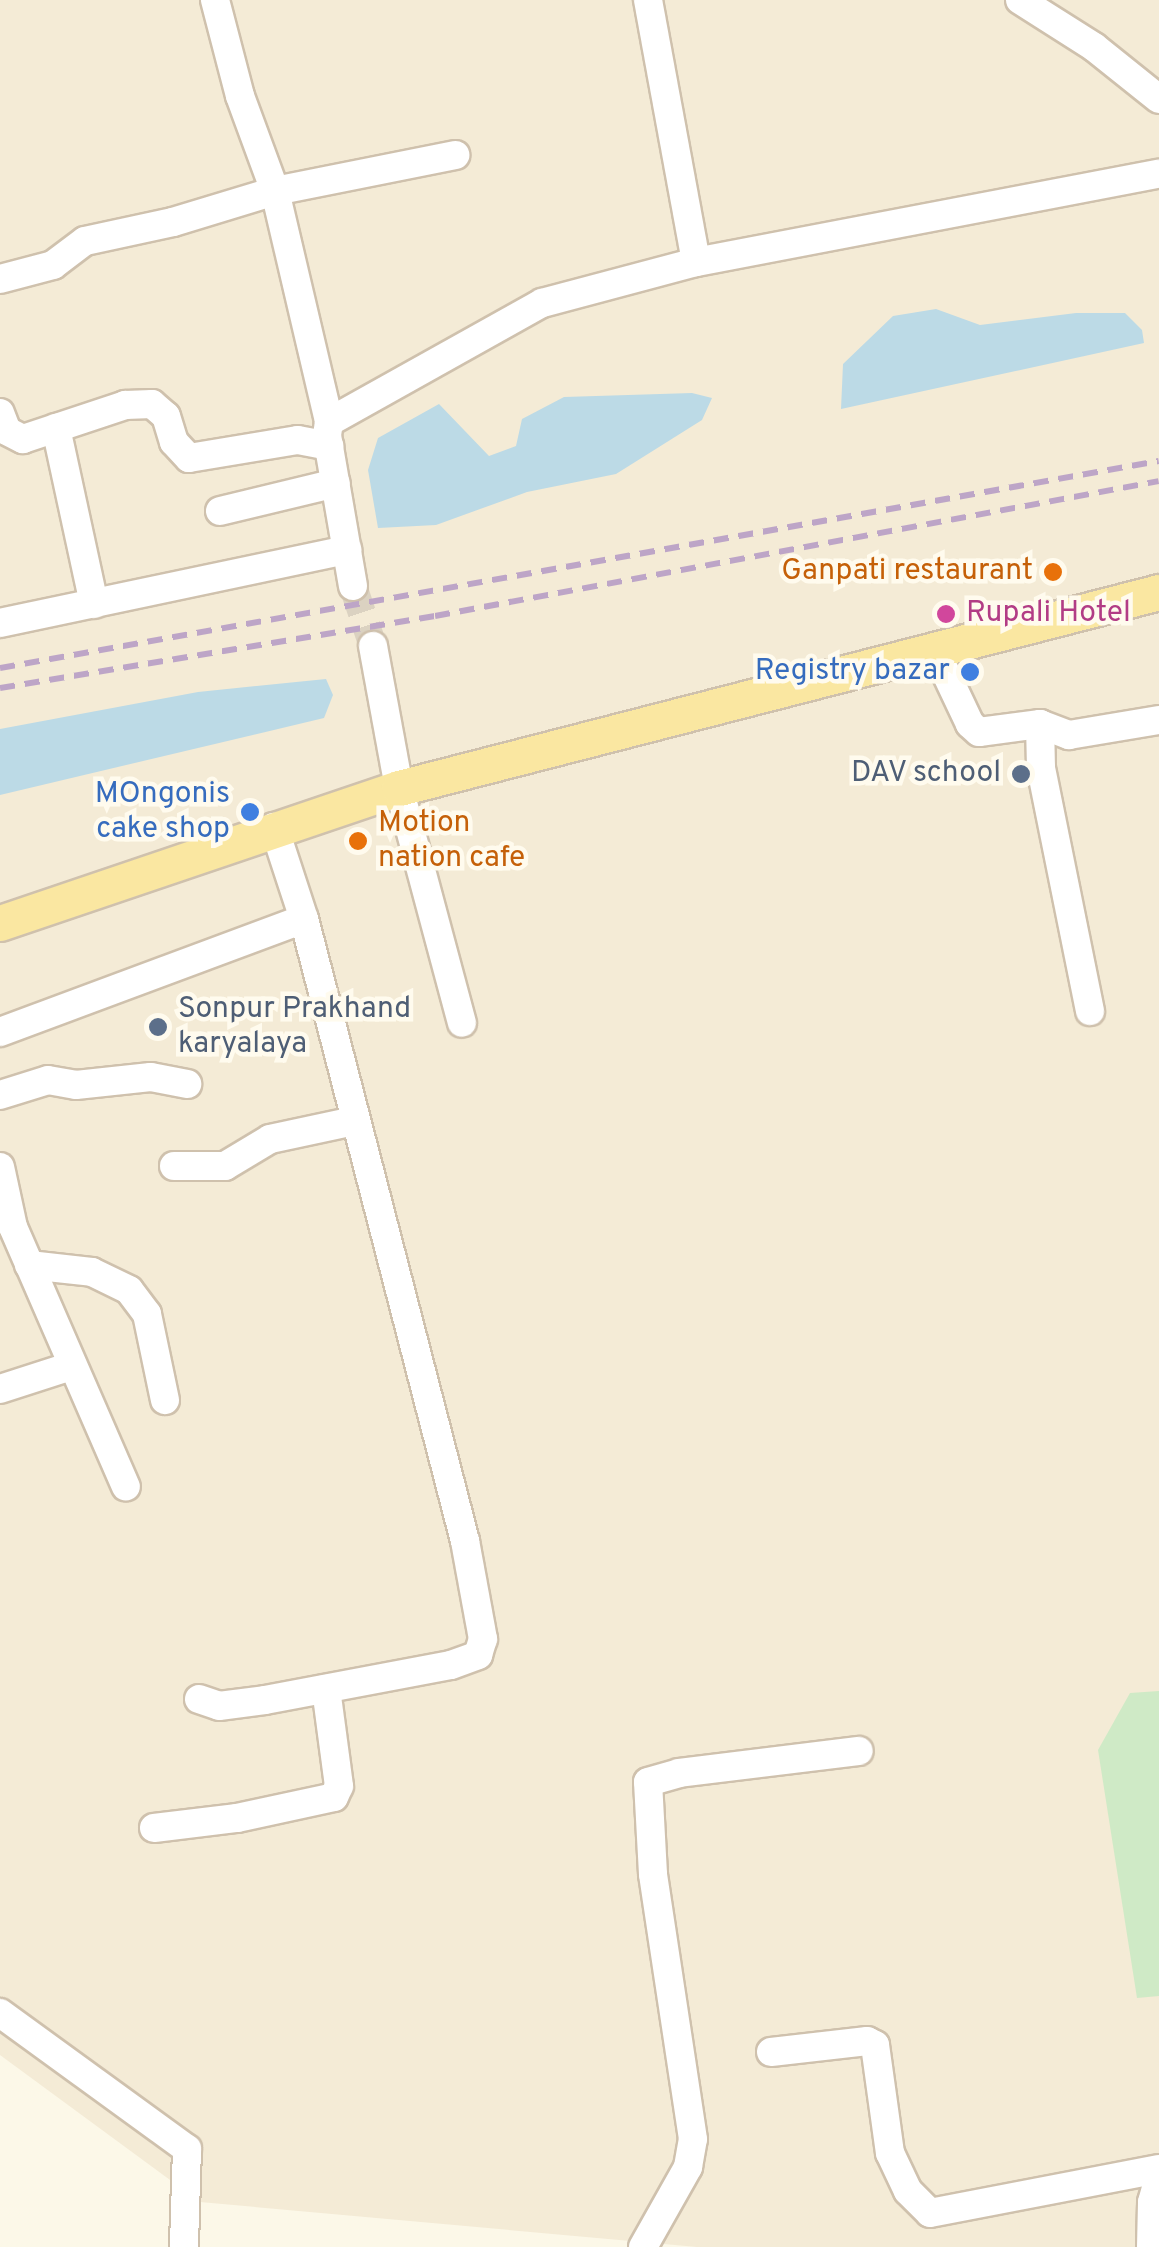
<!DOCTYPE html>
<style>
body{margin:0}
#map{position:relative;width:1159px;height:2247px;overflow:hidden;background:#fcf8e8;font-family:Overpass,sans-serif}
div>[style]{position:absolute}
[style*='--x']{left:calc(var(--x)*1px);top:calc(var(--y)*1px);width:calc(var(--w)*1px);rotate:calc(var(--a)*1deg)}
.residential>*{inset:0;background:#f4ebd6}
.green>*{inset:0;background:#cfeac6}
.water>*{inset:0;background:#bcdae6}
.minor-tunnel>*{height:28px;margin-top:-14px;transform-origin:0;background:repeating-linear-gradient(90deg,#dbd2c1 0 28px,transparent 0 42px)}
.roads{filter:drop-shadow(2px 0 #cfc1ad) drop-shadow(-2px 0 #cfc1ad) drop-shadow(0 2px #cfc1ad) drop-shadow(0 -2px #cfc1ad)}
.minor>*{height:28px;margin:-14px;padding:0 14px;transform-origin:14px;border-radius:14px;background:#fff}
.major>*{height:35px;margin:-17.5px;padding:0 17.5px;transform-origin:17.5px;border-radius:17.5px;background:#fae7a1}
.rail>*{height:6px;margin-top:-3px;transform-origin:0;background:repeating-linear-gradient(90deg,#bda5c7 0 15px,transparent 0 25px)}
.dots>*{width:28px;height:28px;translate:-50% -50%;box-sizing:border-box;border:5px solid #fffbee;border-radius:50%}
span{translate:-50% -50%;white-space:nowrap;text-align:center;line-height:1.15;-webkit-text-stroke:9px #fffbee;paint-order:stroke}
.food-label{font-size:30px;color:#c56008}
.right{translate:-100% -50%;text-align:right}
.left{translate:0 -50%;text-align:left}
.hotel-label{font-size:30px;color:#b23c85}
.shop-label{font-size:30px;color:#366cbe}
.service-label{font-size:30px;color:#4e5e75}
</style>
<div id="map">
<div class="residential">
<i style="clip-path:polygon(0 0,1159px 0,1159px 2247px,697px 2247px,200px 2202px,0 2055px)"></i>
</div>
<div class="green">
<i style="clip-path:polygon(1159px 1691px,1159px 1996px,1137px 1998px,1098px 1750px,1130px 1693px)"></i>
</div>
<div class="water">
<i style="clip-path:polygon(936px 309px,980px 325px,1076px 313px,1125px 313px,1142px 330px,1144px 343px,841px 409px,843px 364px,893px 316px)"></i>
<i style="clip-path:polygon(692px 393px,712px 398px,702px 420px,616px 474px,527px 492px,436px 525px,378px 528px,368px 470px,378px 438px,439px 404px,489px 456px,516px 446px,522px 419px,564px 397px)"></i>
<i style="clip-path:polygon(326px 679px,333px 695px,324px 718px,0 795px,0 729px,198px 692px)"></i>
</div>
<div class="minor-tunnel">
<i style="--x:353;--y:586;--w:63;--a:71.6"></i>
</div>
<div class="roads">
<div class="minor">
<i style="--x:215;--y:0;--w:99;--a:75.4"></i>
<i style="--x:240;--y:96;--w:101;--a:69.8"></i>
<i style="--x:275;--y:191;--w:237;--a:76.8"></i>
<i style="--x:648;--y:0;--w:266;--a:79.6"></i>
<i style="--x:1020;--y:0;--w:88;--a:32.4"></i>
<i style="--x:1094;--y:47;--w:83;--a:38.7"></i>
<i style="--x:0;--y:279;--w:55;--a:-14.8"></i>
<i style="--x:53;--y:265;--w:40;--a:-37"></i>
<i style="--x:85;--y:241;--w:90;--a:-12.2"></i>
<i style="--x:173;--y:222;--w:107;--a:-16.9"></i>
<i style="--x:275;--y:191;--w:184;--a:-11.3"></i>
<i style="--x:0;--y:413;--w:19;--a:69"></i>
<i style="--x:7;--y:431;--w:18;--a:27"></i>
<i style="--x:23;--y:439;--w:108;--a:-18.4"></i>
<i style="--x:125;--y:405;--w:27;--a:-2"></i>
<i style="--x:152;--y:404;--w:18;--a:41"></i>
<i style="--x:166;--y:416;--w:27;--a:73"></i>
<i style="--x:174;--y:442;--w:22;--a:47"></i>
<i style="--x:189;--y:458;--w:110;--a:-9.4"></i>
<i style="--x:298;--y:440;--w:32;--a:11"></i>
<i style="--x:56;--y:428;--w:180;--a:77.8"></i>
<i style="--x:220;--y:511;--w:119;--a:-13.6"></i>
<i style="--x:353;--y:586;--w:153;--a:-99.8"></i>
<i style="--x:327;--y:435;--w:13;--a:-81"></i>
<i style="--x:329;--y:422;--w:244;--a:-29.2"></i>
<i style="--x:542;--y:303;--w:159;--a:-14.9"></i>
<i style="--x:696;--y:262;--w:471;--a:-10.8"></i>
<i style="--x:0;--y:623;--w:355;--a:-11.9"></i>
<i style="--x:373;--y:646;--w:144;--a:79.6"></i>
<i style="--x:399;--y:788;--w:243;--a:75"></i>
<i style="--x:935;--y:650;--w:82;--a:64.7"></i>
<i style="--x:970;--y:724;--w:12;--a:42"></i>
<i style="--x:979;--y:732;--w:62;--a:-7.5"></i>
<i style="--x:1040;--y:724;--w:31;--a:21"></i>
<i style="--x:1069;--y:735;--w:91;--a:-9.5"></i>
<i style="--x:1040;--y:724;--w:44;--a:88.7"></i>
<i style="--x:1041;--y:768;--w:248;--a:78.6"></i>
<i style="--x:0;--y:1032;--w:324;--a:-20.4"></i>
<i style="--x:0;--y:1095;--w:50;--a:-17.4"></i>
<i style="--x:48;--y:1080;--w:28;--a:10"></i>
<i style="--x:76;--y:1085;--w:75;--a:-6.1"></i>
<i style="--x:151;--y:1077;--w:37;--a:11"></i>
<i style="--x:174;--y:1166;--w:51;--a:0"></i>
<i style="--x:225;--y:1166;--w:52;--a:-31"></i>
<i style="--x:270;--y:1139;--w:86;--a:-12.1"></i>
<i style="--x:0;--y:1167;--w:61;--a:77.8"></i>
<i style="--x:13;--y:1227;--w:283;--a:66.5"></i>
<i style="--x:29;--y:1265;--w:63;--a:6.3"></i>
<i style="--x:92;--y:1272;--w:41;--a:25.9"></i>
<i style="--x:129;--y:1290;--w:30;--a:53"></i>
<i style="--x:147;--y:1314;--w:88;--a:78.2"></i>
<i style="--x:0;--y:1389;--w:75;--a:-17.9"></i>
<i style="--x:199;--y:1699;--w:21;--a:19"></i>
<i style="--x:219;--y:1706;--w:46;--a:-7.4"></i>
<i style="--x:265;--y:1700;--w:189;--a:-10.7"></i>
<i style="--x:451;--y:1665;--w:29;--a:-20"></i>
<i style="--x:478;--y:1655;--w:17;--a:-73"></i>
<i style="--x:483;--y:1639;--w:100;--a:-100.4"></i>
<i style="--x:465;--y:1541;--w:642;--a:-104.51"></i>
<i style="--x:304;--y:919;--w:97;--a:-108.1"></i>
<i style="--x:154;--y:1828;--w:84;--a:-6.9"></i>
<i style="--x:237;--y:1818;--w:99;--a:-12.2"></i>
<i style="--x:334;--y:1797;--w:12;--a:-66"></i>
<i style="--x:339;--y:1786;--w:98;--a:-97.6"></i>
<i style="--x:0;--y:2013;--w:231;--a:36"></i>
<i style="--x:187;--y:2149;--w:98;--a:91.8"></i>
<i style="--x:771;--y:2052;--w:97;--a:-6.5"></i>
<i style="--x:867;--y:2041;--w:9;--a:27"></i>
<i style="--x:875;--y:2045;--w:109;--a:82.1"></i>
<i style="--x:890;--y:2153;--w:42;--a:64.7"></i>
<i style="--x:908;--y:2191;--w:31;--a:45"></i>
<i style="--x:930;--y:2213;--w:233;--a:-10.9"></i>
<i style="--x:643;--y:2247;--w:92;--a:-60.6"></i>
<i style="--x:688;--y:2167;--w:28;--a:-80"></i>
<i style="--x:693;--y:2139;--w:268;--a:-98.6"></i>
<i style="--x:653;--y:1874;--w:92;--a:-93.1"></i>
<i style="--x:648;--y:1782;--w:32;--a:-16"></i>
<i style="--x:679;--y:1773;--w:181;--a:-7"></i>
<i style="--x:1151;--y:2247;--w:45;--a:-88.7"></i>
<i style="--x:1152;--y:2202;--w:25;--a:-74"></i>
</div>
<div class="major">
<i style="--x:0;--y:923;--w:421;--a:-18.7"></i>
<i style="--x:399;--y:788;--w:785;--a:-14.46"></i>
</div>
</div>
<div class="rail">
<i style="--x:0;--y:668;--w:1177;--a:-10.13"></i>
<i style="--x:0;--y:688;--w:441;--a:-9.4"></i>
<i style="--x:435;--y:616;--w:736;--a:-10.56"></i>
</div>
<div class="dots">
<i style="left:1053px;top:572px;background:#e8710a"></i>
<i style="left:946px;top:614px;background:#d1479c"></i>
<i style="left:970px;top:672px;background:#3f7fe0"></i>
<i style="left:1021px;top:774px;background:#5c6f8a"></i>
<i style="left:250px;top:812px;background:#3f7fe0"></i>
<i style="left:358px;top:841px;background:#e8710a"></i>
<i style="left:158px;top:1027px;background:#5c6f8a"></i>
</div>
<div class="food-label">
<span class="right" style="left:1033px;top:572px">Ganpati restaurant</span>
<span class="left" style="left:378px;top:841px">Motion<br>nation cafe</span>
</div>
<div class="hotel-label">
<span class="left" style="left:966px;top:614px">Rupali Hotel</span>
</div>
<div class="shop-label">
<span class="right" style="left:950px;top:672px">Registry bazar</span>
<span class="right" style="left:230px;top:812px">MOngonis<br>cake shop</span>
</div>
<div class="service-label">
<span class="right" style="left:1001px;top:774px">DAV school</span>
<span class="left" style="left:178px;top:1027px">Sonpur Prakhand<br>karyalaya</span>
</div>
</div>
